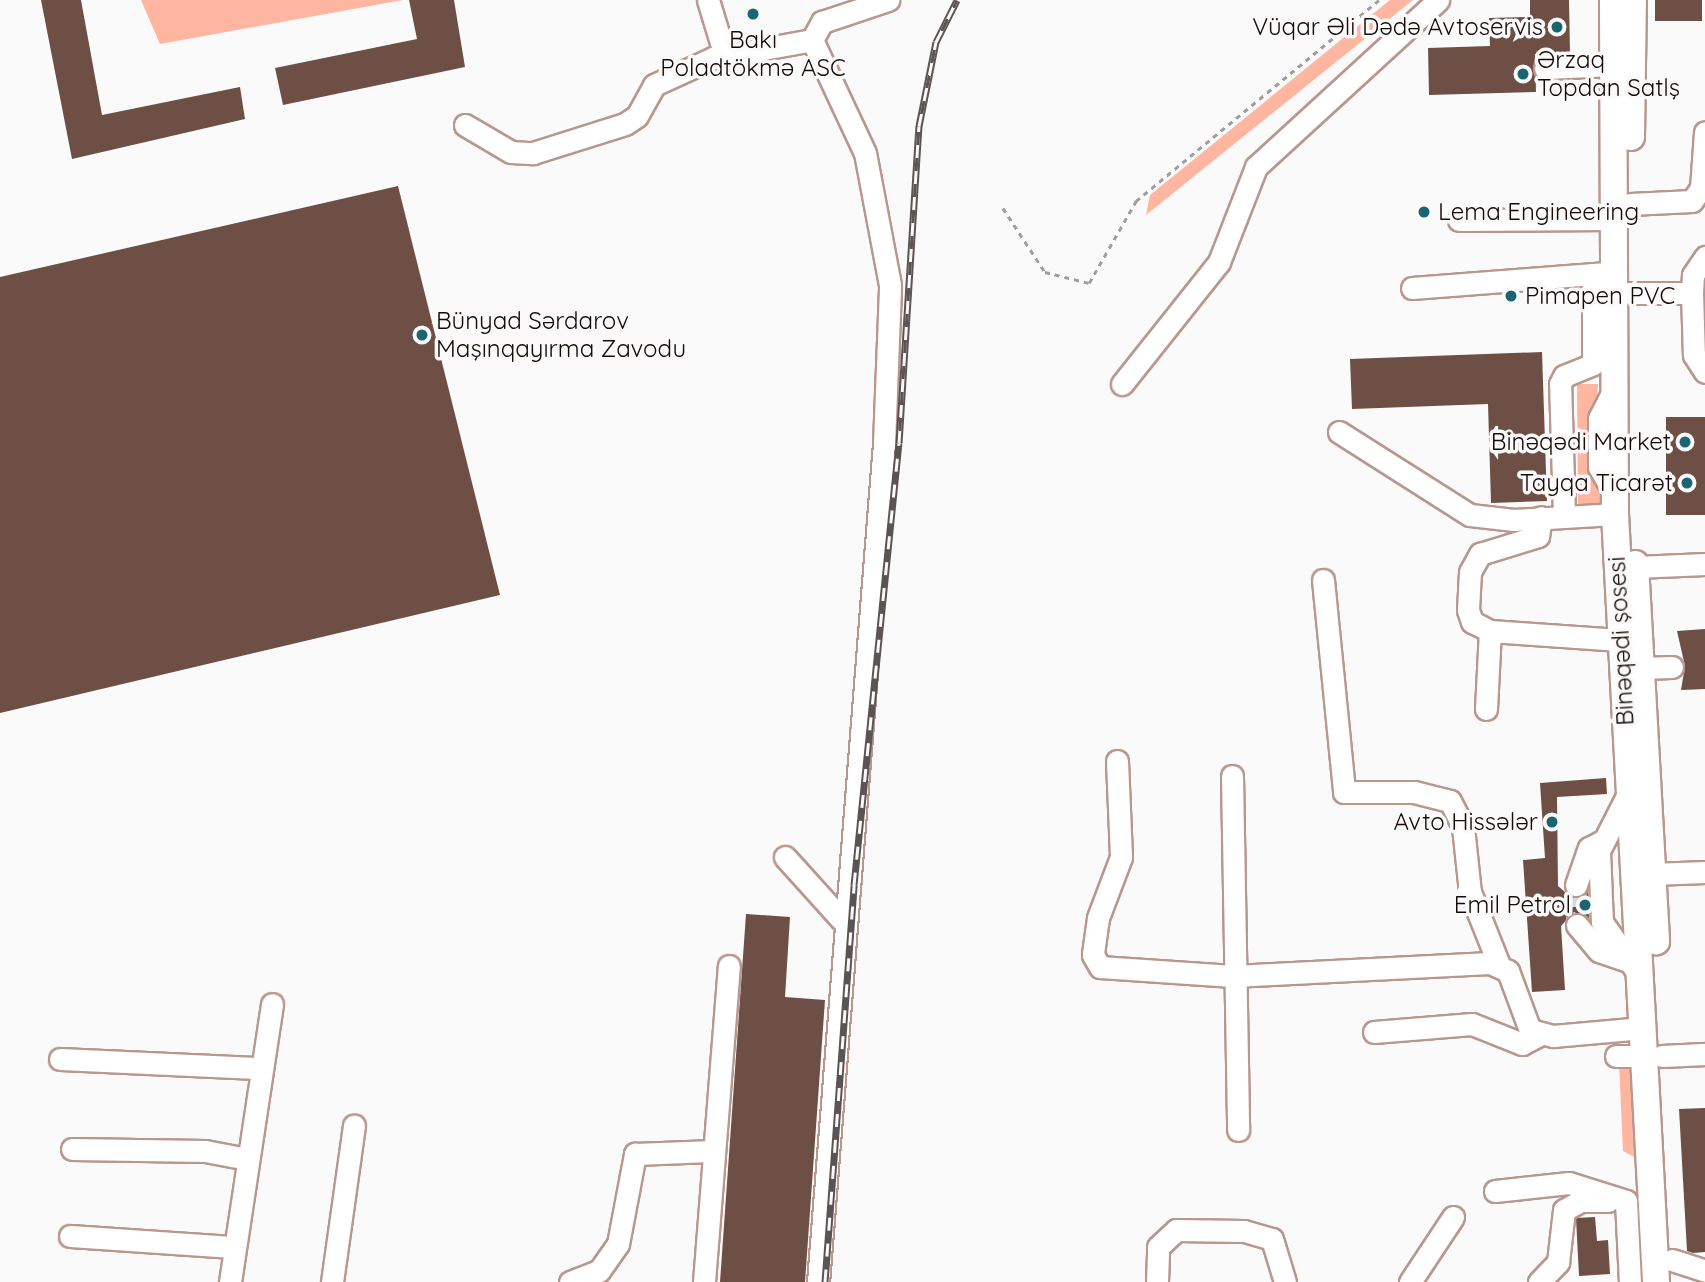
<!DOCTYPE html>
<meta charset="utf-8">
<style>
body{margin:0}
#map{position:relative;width:1705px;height:1282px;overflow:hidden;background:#fafafa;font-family:Quicksand,sans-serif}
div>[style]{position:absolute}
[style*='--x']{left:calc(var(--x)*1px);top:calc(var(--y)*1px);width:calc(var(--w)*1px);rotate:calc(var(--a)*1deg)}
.green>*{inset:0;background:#ffb6a1}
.building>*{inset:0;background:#6d4f46;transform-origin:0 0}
.minor-tunnel>*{height:21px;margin-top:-10.5px;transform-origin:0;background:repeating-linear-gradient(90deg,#d8d6d6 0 21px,transparent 0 31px)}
.path>*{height:2.5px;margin-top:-1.25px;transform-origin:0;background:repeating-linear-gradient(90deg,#a29d9c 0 5px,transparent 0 10px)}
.roads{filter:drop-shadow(2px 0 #b9978d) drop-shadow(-2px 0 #b9978d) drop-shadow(0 2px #b9978d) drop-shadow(0 -2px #b9978d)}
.minor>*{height:21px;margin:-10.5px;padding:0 10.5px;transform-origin:10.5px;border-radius:10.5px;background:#fff}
.major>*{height:26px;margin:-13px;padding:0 13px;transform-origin:13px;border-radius:13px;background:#fff}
.rail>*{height:7px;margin-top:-3.5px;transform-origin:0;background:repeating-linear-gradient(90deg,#fafafa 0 13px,#5c5452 0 26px);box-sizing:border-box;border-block:2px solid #5c5452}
.dots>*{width:19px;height:19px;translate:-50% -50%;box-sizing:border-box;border:4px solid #fafafa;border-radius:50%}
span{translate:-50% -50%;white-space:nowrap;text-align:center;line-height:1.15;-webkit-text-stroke:7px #fafafa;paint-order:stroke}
.poi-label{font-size:24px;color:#160a07}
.right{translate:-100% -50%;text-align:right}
.left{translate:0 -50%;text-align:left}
.street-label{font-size:24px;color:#160a07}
</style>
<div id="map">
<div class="green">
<i style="clip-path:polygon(141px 0,403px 0,160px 44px)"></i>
<i style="clip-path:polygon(1390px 0,1413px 0,1146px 215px,1150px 195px)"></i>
<i style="clip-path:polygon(1577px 384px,1598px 384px,1592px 469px,1603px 507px,1578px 506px)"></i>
<i style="clip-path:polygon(1619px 1062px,1634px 1062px,1640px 1160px,1623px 1151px)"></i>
</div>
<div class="building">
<i style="clip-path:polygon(41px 0,81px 0,102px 115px,240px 87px,245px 119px,72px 159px)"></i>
<i style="clip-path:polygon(409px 0,454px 0,465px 67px,283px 105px,275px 68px,417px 39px)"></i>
<i style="clip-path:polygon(1530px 0,1569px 0,1570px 53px,1535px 54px,1536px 92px,1429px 95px,1428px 48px,1490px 46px,1489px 18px,1530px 17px)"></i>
<i style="left:1655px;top:0;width:47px;height:21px"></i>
<i style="clip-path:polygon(398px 186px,500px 595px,0 713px,0 277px)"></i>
<i style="clip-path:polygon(1542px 352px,1547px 501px,1491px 503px,1488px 404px,1352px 409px,1350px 359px)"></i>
<i style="left:1705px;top:417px;width:98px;height:39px;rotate:90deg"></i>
<i style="clip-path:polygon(1705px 629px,1705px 689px,1681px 690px,1685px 666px,1677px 631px)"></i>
<i style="clip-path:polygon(1606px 778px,1607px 794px,1557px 797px,1558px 886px,1572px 898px,1588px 891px,1589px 919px,1574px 912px,1561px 926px,1565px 990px,1532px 992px,1523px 860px,1545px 858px,1540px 783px)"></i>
<i style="clip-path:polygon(746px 914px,790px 917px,785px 997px,825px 1000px,805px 1282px,720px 1282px)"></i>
<i style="clip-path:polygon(1705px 1108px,1705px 1252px,1693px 1253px,1687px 1251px,1679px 1109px)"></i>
<i style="clip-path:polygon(1595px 1217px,1597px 1241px,1608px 1240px,1610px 1274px,1579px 1276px,1576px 1218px)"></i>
</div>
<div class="minor-tunnel">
<i style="--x:1576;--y:885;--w:40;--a:88.6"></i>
</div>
<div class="path">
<i style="--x:1003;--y:208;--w:77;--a:56.7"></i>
<i style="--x:1045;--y:272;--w:45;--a:14"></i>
<i style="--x:1089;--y:283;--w:95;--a:-60.2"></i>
<i style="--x:1136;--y:201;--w:315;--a:-39.6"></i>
</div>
<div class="roads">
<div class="minor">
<i style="--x:708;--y:0;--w:59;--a:73.1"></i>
<i style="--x:1545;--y:68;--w:68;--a:-2.5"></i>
<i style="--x:465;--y:125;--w:53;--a:30.4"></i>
<i style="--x:511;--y:152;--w:22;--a:3"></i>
<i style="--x:533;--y:153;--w:96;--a:-17.5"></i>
<i style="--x:625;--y:124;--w:14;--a:-34"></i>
<i style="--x:637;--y:116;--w:35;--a:-61"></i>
<i style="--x:654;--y:85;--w:65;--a:-24.6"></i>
<i style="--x:713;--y:58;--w:101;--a:-10.3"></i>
<i style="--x:1630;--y:204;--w:62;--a:-2.8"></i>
<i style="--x:1692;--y:201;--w:16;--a:-55"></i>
<i style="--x:1701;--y:188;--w:56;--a:-85.9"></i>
<i style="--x:1459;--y:220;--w:154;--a:-0.4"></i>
<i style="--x:1412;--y:288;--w:195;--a:-4.4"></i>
<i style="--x:1629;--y:293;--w:63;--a:0"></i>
<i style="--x:1692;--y:293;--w:18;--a:-87"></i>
<i style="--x:1693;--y:275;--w:22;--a:-56"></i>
<i style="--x:1692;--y:293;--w:62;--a:88.2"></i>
<i style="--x:1694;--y:355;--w:20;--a:57"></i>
<i style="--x:1122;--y:384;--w:156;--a:-51.5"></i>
<i style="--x:1219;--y:262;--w:102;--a:-68.7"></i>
<i style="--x:1256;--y:167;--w:247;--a:-42.5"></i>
<i style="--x:1613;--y:391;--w:30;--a:117"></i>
<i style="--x:1599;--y:418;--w:49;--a:90"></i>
<i style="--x:1599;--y:467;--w:32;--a:60"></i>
<i style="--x:1339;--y:432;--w:155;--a:32.4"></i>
<i style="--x:1470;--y:515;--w:44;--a:6.5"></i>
<i style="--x:1514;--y:520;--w:101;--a:-3.4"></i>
<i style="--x:1564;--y:515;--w:131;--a:-91.7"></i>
<i style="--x:1560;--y:384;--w:9;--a:-63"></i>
<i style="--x:1564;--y:376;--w:31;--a:-22"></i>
<i style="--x:1593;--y:364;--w:90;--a:-90"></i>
<i style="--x:1636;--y:567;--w:69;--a:-2.5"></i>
<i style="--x:1323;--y:580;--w:213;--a:84.3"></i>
<i style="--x:1344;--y:792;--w:70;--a:0"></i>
<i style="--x:1414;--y:792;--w:37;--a:14"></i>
<i style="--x:1450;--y:801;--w:29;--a:63"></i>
<i style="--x:1463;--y:827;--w:65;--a:83.9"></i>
<i style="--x:1470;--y:892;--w:79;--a:68.3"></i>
<i style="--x:1490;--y:631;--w:20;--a:-153"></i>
<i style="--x:1472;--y:622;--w:13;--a:-108"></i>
<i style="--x:1468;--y:610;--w:38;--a:-87"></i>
<i style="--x:1470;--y:572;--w:21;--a:-61"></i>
<i style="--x:1480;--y:554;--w:61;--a:-17.2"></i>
<i style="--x:1538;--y:536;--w:19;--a:-81"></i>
<i style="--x:1641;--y:668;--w:31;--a:-2"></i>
<i style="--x:1486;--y:709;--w:78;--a:-87.1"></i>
<i style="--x:1490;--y:631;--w:130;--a:4"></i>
<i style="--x:1117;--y:761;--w:96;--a:87.6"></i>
<i style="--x:1121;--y:857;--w:65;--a:110.7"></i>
<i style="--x:1098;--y:918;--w:37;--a:98"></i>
<i style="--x:1093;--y:955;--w:14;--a:60"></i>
<i style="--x:1100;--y:967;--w:133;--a:3.9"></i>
<i style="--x:1233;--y:976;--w:257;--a:-2.9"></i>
<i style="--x:1490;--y:963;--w:20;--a:24"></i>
<i style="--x:1508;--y:971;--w:63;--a:69.6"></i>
<i style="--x:1530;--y:1030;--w:24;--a:15"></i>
<i style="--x:1553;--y:1036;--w:90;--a:-5.1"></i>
<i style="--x:1232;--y:776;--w:354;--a:89"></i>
<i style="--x:1629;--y:792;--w:66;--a:117"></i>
<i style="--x:1599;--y:851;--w:71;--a:87.6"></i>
<i style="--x:1602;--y:922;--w:66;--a:54.9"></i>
<i style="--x:785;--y:857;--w:85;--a:47.9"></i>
<i style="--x:1652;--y:874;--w:53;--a:-2.2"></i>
<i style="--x:1576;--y:885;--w:39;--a:-71"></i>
<i style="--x:1589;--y:848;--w:13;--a:-27"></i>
<i style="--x:1577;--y:925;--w:34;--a:50"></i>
<i style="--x:1599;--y:951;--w:31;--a:19"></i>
<i style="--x:1374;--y:1032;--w:98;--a:-4.7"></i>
<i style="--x:1472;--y:1024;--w:54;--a:21.8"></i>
<i style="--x:1522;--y:1044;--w:21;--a:-28"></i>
<i style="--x:1616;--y:1056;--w:29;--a:0"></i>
<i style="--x:1662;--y:1056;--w:43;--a:-2.7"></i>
<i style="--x:60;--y:1059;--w:202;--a:2.6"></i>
<i style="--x:72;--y:1149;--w:133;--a:0.9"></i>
<i style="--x:205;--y:1151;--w:43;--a:10.8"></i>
<i style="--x:1495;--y:1191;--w:74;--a:-6.2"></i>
<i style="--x:1569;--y:1183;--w:60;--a:17.5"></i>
<i style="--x:1626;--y:1201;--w:81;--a:87.2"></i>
<i style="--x:70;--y:1236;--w:163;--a:3.9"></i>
<i style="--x:1672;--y:1260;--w:35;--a:18"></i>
<i style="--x:230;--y:1282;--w:281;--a:-81.4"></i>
<i style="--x:332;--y:1282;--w:158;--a:-82"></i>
<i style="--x:570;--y:1282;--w:31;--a:-21"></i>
<i style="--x:599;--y:1271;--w:33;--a:-55"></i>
<i style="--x:618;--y:1244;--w:92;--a:-79.3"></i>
<i style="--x:635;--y:1154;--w:77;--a:-2.2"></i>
<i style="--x:704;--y:1282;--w:317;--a:-85.5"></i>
<i style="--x:818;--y:1282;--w:841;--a:-85.5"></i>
<i style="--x:884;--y:444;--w:159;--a:-87.8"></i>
<i style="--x:890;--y:285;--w:134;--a:-100.7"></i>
<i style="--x:865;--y:153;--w:125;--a:-115.1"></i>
<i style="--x:812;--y:40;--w:21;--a:-61"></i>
<i style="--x:822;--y:22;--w:70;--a:-18.4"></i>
<i style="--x:1157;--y:1282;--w:35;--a:-88"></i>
<i style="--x:1158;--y:1247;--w:25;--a:-43"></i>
<i style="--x:1176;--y:1230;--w:68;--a:0.8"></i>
<i style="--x:1244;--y:1231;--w:29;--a:16"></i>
<i style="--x:1272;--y:1239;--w:45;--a:73.2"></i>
<i style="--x:1410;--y:1282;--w:78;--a:-56.5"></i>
<i style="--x:1539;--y:1282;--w:28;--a:-46"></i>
<i style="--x:1558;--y:1262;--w:52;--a:-83.4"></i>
<i style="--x:1564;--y:1210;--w:19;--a:-28"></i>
<i style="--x:1581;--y:1201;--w:27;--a:0"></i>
</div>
<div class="major">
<i style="--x:1613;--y:0;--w:514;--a:89.78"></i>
<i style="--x:1615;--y:514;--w:769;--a:86.94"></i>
<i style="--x:1631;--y:137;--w:137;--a:-89.2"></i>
<i style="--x:1635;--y:564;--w:378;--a:86.8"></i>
</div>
</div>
<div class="rail">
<i style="--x:825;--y:1282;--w:398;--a:-85.8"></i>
<i style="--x:854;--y:885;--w:444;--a:-84.2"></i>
<i style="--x:899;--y:443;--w:318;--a:-86.4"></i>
<i style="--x:919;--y:126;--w:86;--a:-78.6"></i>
<i style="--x:936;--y:42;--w:47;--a:-63.4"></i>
</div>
<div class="dots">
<i style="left:753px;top:14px;background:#1b6572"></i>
<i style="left:1557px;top:27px;background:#1b6572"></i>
<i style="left:1523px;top:74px;background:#1b6572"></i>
<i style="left:1424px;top:212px;background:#1b6572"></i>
<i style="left:1511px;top:296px;background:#1b6572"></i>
<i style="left:422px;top:335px;background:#1b6572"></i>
<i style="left:1685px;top:442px;background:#1b6572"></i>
<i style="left:1687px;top:483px;background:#1b6572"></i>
<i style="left:1552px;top:822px;background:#1b6572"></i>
<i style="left:1585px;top:905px;background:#1b6572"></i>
</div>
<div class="poi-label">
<span class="right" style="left:1543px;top:27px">Vüqar Əli Dədə Avtoservis</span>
<span style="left:753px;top:54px">Bakı<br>Poladtökmə ASC</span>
<span class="left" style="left:1537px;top:74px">Ərzaq<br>Topdan Satlş</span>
<span class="left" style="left:1438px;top:212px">Lema Engineering</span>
<span class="left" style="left:1525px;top:296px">Pimapen PVC</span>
<span class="left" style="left:436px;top:335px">Bünyad Sərdarov<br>Maşınqayırma Zavodu</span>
<span class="right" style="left:1671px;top:442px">Binəqədi Market</span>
<span class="right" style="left:1673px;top:483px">Tayqa Ticarət</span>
<span class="right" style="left:1538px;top:822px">Avto Hissələr</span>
<span class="right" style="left:1571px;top:905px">Emil Petrol</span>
</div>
<div class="street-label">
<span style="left:1621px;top:641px;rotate:-93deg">Binəqədi şosesi</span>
</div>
</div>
